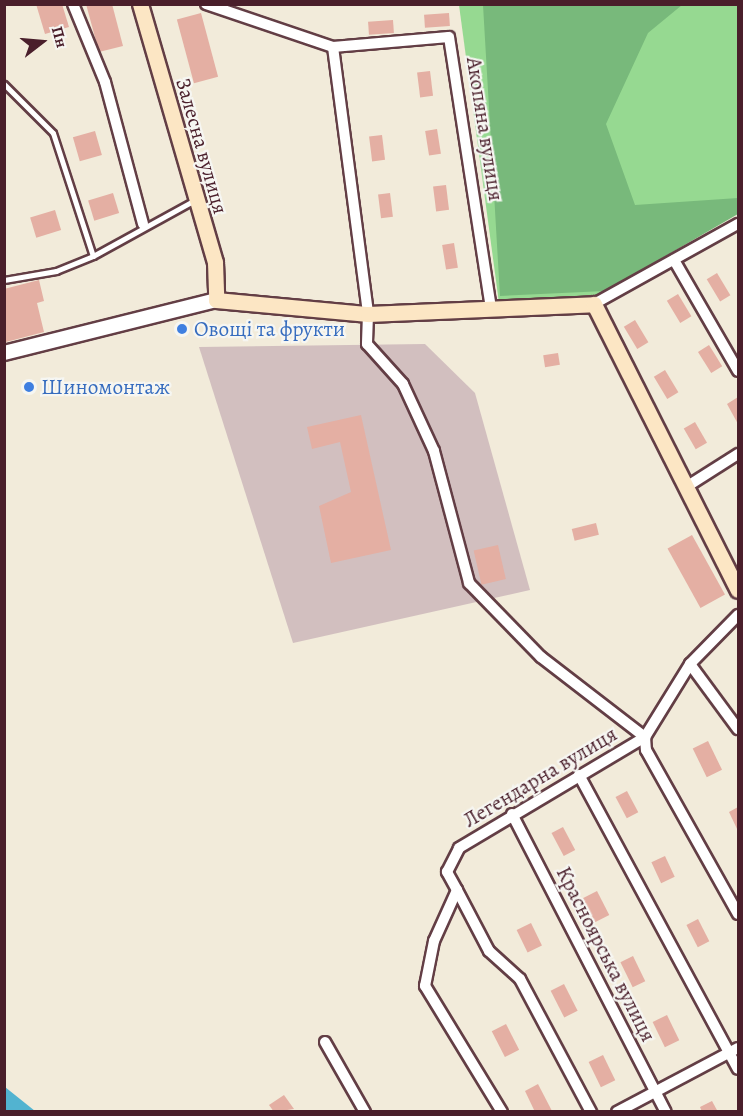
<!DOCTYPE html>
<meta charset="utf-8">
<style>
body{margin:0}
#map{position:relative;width:743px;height:1116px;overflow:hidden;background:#f2ebda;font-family:Alegreya,serif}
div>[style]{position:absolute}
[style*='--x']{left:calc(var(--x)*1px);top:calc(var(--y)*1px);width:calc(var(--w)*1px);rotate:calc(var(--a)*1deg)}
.industrial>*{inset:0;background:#d2bfbf}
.green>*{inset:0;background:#96d991}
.forest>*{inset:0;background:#78b97b}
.water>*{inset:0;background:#52b3d0}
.building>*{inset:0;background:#e4afa3;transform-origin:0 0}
.roads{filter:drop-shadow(2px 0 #633e45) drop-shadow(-2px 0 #633e45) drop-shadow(0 2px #633e45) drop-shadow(0 -2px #633e45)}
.service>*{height:5px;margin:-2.5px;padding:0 2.5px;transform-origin:2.5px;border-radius:2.5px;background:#fff}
.minor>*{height:10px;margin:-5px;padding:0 5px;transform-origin:5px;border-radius:5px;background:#fff}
.tertiary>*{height:14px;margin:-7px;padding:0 7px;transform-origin:7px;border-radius:7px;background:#fff}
.secondary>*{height:15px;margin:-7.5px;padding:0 7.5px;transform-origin:7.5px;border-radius:7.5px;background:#fce6c4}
.dots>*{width:16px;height:16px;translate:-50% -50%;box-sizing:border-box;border:3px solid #f6f6f2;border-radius:50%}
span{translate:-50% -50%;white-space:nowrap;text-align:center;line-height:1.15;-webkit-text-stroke:4.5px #f6f6f2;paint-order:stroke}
.street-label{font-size:21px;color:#4a1f2b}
.shop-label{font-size:21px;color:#366cbe}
.left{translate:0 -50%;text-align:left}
.frame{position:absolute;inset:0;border:6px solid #4a1f2b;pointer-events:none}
.north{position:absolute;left:12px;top:12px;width:60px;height:60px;-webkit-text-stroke:4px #f6f6f2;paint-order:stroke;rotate:74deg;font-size:16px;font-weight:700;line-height:24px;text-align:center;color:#4a1f2b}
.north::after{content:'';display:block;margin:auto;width:21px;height:27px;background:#4a1f2b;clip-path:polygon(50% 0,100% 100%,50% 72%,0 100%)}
</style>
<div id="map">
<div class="industrial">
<i style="clip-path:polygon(425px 344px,475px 393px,530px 590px,293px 643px,199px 347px)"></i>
</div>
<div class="green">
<i style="clip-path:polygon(459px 5px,738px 5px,738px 213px,595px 297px,499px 303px)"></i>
</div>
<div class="forest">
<i style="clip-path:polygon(483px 5px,682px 5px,648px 33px,606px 124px,635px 205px,738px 198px,738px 214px,605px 291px,500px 296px)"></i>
</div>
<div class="water">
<i style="clip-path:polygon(4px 1087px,5px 1087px,35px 1111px,5px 1111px)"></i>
</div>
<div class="building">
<i style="clip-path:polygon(36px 4px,62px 4px,69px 27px,45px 34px)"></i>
<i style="clip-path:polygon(86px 4px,112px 4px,123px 46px,99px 52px)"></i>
<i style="left:201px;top:13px;width:66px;height:25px;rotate:75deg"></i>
<i style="left:449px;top:13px;width:13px;height:25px;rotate:86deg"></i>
<i style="left:393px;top:20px;width:13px;height:25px;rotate:86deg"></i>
<i style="left:430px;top:71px;width:25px;height:13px;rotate:83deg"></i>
<i style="left:437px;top:129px;width:25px;height:12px;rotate:81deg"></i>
<i style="left:95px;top:131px;width:25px;height:23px;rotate:74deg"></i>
<i style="left:382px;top:135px;width:25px;height:13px;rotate:83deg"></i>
<i style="left:446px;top:185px;width:25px;height:13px;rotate:83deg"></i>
<i style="left:113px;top:193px;width:21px;height:26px;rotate:73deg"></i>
<i style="left:390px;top:193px;width:24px;height:12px;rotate:83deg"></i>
<i style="left:55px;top:210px;width:21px;height:26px;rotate:73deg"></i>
<i style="left:454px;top:243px;width:25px;height:12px;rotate:81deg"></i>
<i style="left:717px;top:273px;width:26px;height:12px;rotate:59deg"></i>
<i style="clip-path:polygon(39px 280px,44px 301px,37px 303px,44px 332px,6px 342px,4px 289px)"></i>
<i style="left:678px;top:294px;width:26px;height:13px;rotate:59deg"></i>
<i style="left:635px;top:320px;width:26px;height:13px;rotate:59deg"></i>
<i style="left:709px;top:345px;width:25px;height:13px;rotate:58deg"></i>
<i style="left:558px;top:353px;width:12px;height:15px;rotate:81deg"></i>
<i style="left:665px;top:370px;width:26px;height:13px;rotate:59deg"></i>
<i style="clip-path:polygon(738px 397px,738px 424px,727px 404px)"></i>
<i style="clip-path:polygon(361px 415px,391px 550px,331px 563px,319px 506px,351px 492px,340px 442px,312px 449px,307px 427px)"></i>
<i style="left:695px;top:422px;width:24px;height:13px;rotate:60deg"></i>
<i style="left:596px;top:523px;width:12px;height:25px;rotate:76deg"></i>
<i style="left:692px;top:535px;width:68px;height:28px;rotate:61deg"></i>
<i style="left:498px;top:545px;width:35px;height:25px;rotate:77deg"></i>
<i style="left:708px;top:741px;width:32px;height:17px;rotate:64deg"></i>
<i style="left:627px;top:791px;width:24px;height:13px;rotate:62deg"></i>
<i style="clip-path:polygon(738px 807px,738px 831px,729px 812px)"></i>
<i style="left:563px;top:827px;width:26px;height:13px;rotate:62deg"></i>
<i style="left:665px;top:856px;width:23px;height:15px;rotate:65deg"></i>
<i style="left:597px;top:891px;width:27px;height:16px;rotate:63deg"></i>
<i style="left:698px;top:919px;width:25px;height:13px;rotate:63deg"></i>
<i style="left:531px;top:923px;width:25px;height:16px;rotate:64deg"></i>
<i style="left:633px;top:956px;width:28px;height:14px;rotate:64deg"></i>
<i style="left:564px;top:984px;width:30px;height:15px;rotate:63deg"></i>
<i style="left:667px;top:1015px;width:28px;height:16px;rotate:64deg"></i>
<i style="left:506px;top:1024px;width:29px;height:16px;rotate:63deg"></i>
<i style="left:603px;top:1055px;width:28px;height:16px;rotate:64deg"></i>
<i style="clip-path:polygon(538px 1084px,552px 1111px,550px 1112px,535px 1112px,525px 1091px)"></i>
<i style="clip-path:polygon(284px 1095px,294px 1109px,274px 1112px,269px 1105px)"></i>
<i style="clip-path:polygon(712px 1101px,718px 1112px,702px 1112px,700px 1107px)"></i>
</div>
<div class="roads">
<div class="service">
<i style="--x:4;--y:84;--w:69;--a:45"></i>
<i style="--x:53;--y:133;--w:129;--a:72"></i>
<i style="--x:4;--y:280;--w:53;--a:-9.8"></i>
<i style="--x:56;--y:271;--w:40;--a:-22"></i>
<i style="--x:93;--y:256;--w:116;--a:-28.8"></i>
</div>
<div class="minor">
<i style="--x:73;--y:4;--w:84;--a:67.7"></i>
<i style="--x:105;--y:82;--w:147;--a:75"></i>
<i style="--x:206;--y:4;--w:134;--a:18.7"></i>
<i style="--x:333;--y:47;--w:116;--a:-4.9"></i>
<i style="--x:449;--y:37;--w:273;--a:81.2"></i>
<i style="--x:333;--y:47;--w:269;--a:82.5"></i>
<i style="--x:368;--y:314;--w:30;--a:92"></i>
<i style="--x:367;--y:344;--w:54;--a:48"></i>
<i style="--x:403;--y:384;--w:74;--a:65.2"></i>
<i style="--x:434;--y:451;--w:137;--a:75.1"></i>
<i style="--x:469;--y:583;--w:103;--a:45.8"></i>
<i style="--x:541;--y:657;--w:131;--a:37.6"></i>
<i style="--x:674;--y:260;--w:128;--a:60"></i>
<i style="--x:594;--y:304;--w:165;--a:-29.1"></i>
<i style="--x:686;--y:487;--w:62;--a:-32.4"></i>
<i style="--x:690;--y:664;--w:81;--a:53.6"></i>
<i style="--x:645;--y:737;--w:13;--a:86"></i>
<i style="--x:646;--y:750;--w:188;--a:60.7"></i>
<i style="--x:645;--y:737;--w:86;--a:-58.3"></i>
<i style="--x:690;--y:664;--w:69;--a:-45.6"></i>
<i style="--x:579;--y:775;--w:334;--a:61.6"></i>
<i style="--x:512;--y:814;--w:335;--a:62.7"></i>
<i style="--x:457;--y:890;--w:69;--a:62.3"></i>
<i style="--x:489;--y:951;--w:42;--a:42.1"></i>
<i style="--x:520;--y:979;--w:151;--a:61.9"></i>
<i style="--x:325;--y:1042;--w:81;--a:60.3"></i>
<i style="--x:502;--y:1112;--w:148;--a:-121.4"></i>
<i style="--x:425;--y:986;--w:46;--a:-78.7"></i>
<i style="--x:434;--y:941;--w:56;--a:-65.7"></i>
<i style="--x:457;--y:890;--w:21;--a:-119"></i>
<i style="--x:447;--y:872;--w:27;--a:-63"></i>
<i style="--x:459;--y:848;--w:217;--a:-30.8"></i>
<i style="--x:617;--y:1112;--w:137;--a:-27.9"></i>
</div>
<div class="tertiary">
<i style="--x:4;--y:353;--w:219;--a:-14"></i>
</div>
<div class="secondary">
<i style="--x:140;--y:4;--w:269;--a:73.8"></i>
<i style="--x:215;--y:262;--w:38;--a:88"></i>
<i style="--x:216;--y:300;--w:153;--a:5.3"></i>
<i style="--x:368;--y:314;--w:226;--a:-2.5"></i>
<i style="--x:594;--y:304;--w:320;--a:63.3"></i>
</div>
</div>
<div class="dots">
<i style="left:182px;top:329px;background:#3f7fe0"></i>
<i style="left:29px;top:387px;background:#3f7fe0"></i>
</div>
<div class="street-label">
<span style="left:485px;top:129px;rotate:81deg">Акопяна вулиця</span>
<span style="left:202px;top:146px;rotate:74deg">Залесна вулиця</span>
<span style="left:540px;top:777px;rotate:-31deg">Легендарна вулиця</span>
<span style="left:606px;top:954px;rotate:63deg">Красноярська вулиця</span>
</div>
<div class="shop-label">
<span class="left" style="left:194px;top:329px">Овощі та фрукти</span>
<span class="left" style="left:41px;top:387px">Шиномонтаж</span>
</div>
<div class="frame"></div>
<div class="north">Пн</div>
</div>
